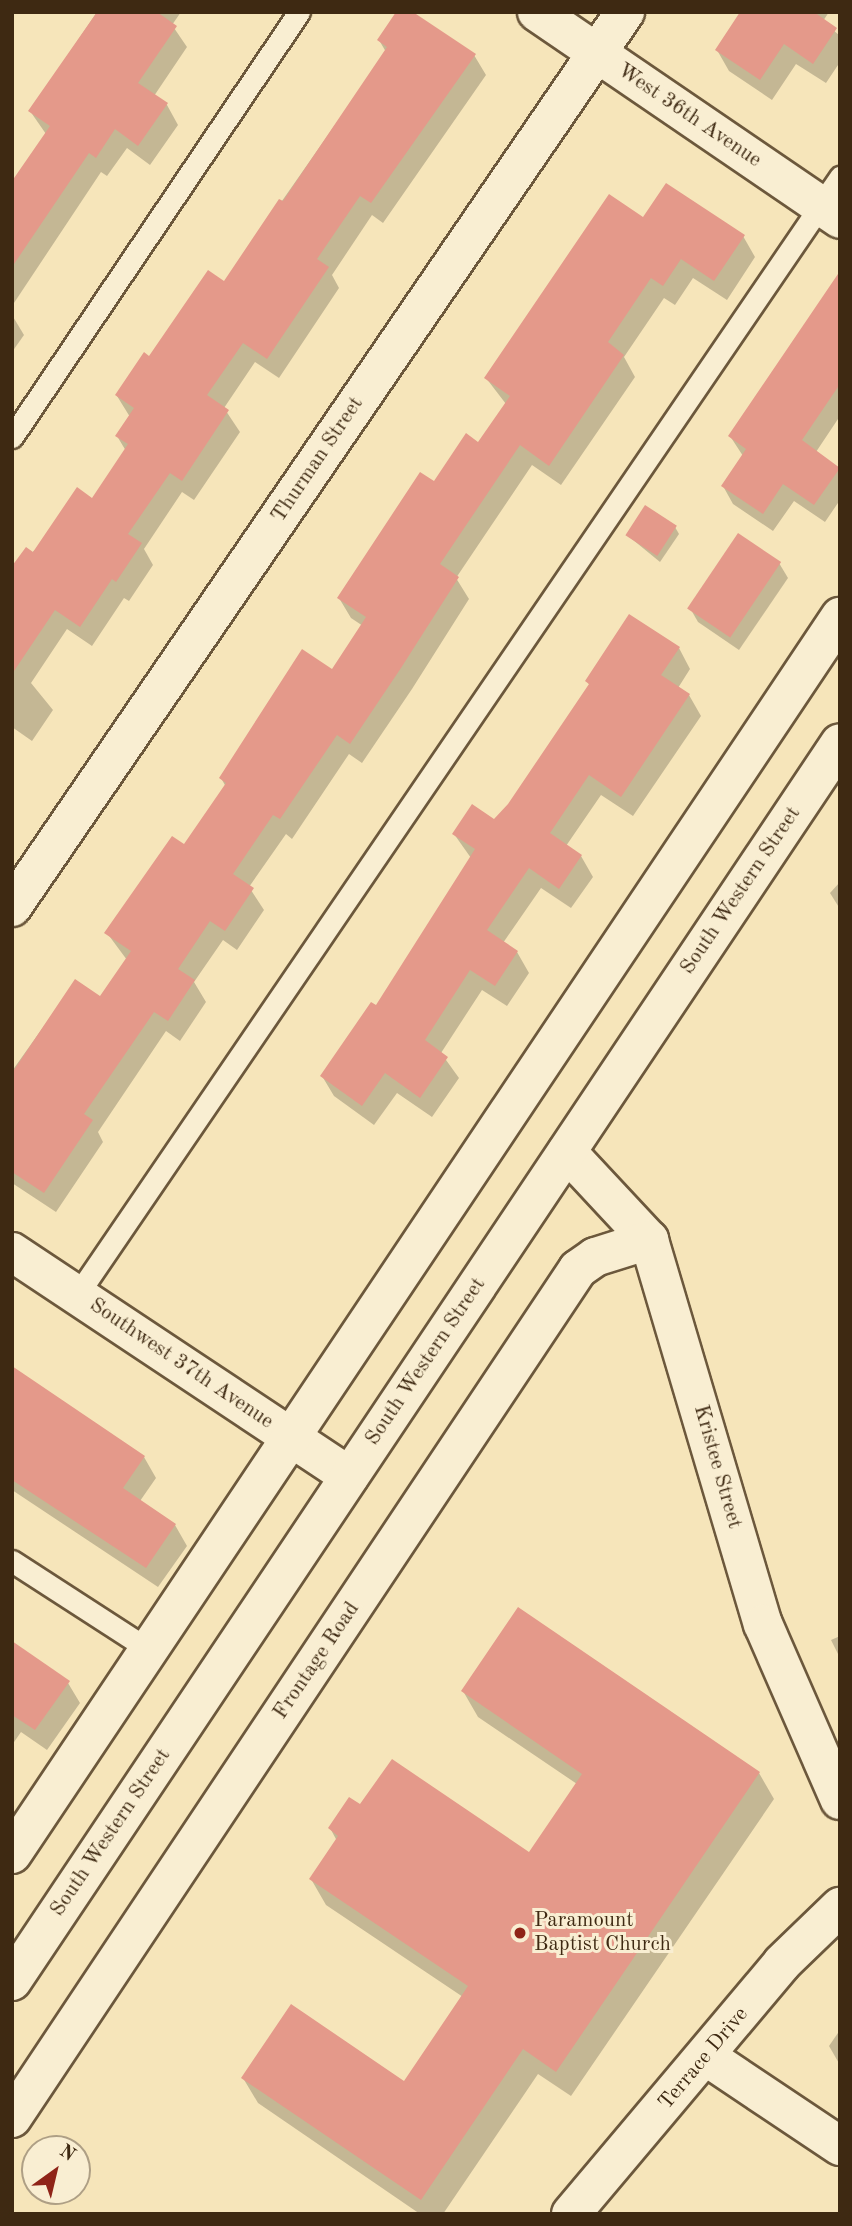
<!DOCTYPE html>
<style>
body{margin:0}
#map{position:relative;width:852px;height:2226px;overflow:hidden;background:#f6e5ba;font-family:"Old Standard TT",serif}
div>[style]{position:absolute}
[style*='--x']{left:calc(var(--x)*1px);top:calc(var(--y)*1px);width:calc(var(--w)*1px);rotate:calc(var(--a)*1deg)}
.shadow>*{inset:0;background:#0003}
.building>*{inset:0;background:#e4998a;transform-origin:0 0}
.roads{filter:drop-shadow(2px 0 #6c583c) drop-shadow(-2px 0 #6c583c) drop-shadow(0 2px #6c583c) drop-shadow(0 -2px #6c583c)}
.service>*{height:21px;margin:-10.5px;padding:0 10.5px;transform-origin:10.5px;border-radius:10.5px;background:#f9eed2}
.minor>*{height:38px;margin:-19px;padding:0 19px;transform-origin:19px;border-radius:19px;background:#f9eed2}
.tertiary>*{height:38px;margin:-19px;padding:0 19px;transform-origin:19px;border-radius:19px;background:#f9eed2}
.secondary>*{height:38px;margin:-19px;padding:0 19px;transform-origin:19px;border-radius:19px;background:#f9eed2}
.dots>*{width:19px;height:19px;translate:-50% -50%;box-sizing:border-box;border:4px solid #f9eed2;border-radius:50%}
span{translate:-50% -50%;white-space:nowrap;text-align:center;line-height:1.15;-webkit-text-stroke:6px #f9eed2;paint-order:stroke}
.street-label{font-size:21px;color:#3e2912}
.poi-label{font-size:21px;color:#3e2912}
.left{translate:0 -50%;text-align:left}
.frame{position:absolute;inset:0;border:14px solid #3e2912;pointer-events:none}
.north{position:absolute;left:21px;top:2135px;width:70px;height:70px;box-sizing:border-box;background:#f9eed2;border:2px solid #ae9f85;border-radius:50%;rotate:34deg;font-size:19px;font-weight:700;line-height:28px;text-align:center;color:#3e2912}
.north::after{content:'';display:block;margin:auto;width:24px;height:32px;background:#8f2418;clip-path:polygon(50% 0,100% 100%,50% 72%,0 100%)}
</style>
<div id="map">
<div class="shadow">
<i style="clip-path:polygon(97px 12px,181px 12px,172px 25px,187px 47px,154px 96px,167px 105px,178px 125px,150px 165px,127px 148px,107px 176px,101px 172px,12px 306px,12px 185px,46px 134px,30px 111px)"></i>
<i style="clip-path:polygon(742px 12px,829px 12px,823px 21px,840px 36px,840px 62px,826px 83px,796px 64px,772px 100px,729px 71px,717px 50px)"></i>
<i style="clip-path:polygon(379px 40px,474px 55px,486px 75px,383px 223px,372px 215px,332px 275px,339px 288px,279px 378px,255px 362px,224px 408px,240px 432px,194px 500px,182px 492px,144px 549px,153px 565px,129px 601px,124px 598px,92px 646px,67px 629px,31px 683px,53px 710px,32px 741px,12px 727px,12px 570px,92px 500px,126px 451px,117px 436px,130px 417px,117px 396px,224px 284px,386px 52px)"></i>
<i style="clip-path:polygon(644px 219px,743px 236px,755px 257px,727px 300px,693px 278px,675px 305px,664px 298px,624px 357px,635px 377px,561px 485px,532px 465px,456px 578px,469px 599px,412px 689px,362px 763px,349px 754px,292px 839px,286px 834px,249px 887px,264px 910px,237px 950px,223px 940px,194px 982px,206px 1002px,180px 1041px,166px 1031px,98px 1132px,103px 1142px,56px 1212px,12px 1183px,12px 1071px,76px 981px,101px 998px,127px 960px,107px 933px,185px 847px,226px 787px,221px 778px,332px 672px,363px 626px,351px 618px,339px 598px,434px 483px,478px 444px,506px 404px,486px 378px)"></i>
<i style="clip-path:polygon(840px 302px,840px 416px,816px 452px,840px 469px,840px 500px,825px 522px,794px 501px,773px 531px,733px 504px,723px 486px,743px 456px,730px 436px)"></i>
<i style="clip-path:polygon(12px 315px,24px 335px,12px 352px)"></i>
<i style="clip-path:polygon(675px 527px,679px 534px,660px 562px,627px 535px)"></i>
<i style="clip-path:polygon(779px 563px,788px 578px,739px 650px,698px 622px,690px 608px)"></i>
<i style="clip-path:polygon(679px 648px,690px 669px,678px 688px,689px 695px,701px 716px,633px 816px,601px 795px,566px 846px,581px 856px,593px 877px,571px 908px,541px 888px,503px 943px,517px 952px,529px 973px,507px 1006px,482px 990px,441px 1053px,459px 1078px,432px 1117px,397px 1093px,374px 1125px,334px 1096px,322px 1076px,376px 1008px,471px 858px,454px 834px,494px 821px,509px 805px,590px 686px,587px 681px)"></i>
<i style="clip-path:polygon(840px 882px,840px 909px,830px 893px)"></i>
<i style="clip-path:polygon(12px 1368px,144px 1457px,156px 1478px,140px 1501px,175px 1525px,187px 1546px,158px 1587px,12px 1490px)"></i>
<i style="clip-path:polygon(840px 1636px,840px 1658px,831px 1640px)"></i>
<i style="clip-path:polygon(12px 1643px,68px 1683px,80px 1703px,47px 1750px,21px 1732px,12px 1745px)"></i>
<i style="clip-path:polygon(463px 1691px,759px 1773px,774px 1799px,571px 2096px,538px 2074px,443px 2214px,420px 2214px,258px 2103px,243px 2078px,404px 2083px,463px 1997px,326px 1905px,311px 1879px,337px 1841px,330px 1828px,361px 1807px,529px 1854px,577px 1784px,478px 1717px)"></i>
<i style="clip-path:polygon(840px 2030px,840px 2065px,829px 2046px)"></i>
</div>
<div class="building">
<i style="clip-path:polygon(97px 12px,157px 12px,177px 26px,138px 83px,168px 103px,138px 146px,115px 129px,96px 158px,89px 153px,12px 267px,12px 181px,50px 126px,28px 111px)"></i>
<i style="clip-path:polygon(396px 12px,413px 12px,476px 54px,371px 203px,360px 196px,317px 259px,329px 267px,267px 359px,243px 343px,207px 395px,229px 410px,182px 481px,170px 473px,128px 534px,142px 543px,116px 582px,112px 579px,80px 627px,55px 610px,12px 674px,12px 566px,26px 547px,33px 552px,77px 487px,92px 498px,128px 444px,115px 436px,134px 408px,115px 395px,144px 352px,149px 356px,208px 270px,224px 281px,279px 199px,283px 201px,387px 47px,377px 40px)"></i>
<i style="clip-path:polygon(740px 12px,814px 12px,837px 28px,813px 64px,784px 44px,760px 80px,715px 50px)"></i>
<i style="clip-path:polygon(666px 183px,745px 235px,714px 281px,681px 259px,663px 286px,651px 278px,608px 342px,624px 355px,549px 466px,520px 445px,440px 564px,459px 577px,401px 668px,350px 744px,337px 735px,280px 819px,273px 815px,233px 874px,254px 888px,225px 931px,210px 921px,178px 969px,195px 980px,168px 1021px,154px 1012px,84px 1114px,93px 1120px,44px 1193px,12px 1172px,12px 1073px,75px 979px,100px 996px,131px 951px,104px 933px,172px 836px,184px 844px,226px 783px,219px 778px,302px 649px,332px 669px,366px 617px,337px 598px,420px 472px,434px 481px,466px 433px,478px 442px,510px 396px,484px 378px,609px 194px,643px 217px)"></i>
<i style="clip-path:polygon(840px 271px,840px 384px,802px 440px,840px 468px,814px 505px,783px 484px,763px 514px,721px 486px,746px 449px,728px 436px)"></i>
<i style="left:645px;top:505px;width:38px;height:36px;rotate:33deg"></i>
<i style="left:738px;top:533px;width:52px;height:91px;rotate:34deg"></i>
<i style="clip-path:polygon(629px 614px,680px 647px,661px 675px,690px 694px,621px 797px,589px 775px,550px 833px,582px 855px,559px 889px,529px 868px,487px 930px,518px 951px,495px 986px,470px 970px,425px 1040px,448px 1057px,420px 1098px,385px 1073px,362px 1106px,320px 1076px,371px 1002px,376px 1005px,475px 849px,452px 834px,472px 804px,494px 819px,508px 804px,589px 684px,585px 681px)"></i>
<i style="clip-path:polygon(12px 1366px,145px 1456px,123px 1488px,176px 1524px,146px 1568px,12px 1480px)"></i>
<i style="clip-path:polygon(518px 1607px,760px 1772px,556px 2072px,523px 2049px,421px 2200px,241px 2078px,291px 2004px,404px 2081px,468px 1986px,309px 1879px,338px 1836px,328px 1828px,349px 1797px,360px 1804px,392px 1759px,529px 1852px,582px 1774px,461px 1691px)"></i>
<i style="clip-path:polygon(12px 1641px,70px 1681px,35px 1730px,12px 1715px)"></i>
</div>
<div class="roads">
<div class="service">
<i style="--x:12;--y:437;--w:513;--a:-55.97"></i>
<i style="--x:77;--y:1295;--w:1354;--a:-55.69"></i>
<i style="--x:12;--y:1561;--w:162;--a:32.9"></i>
</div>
<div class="minor">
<i style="--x:537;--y:12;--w:367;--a:34.3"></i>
<i style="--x:12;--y:907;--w:1085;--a:-55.59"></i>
<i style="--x:567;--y:1152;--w:120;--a:47"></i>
<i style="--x:649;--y:1240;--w:401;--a:73.5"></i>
<i style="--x:763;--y:1624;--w:192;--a:66.4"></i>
<i style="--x:12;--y:1252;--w:405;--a:33.6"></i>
<i style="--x:12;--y:1854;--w:1489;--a:-56.2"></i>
<i style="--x:12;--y:2118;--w:1020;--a:-56.31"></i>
<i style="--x:578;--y:1269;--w:21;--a:-35"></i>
<i style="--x:595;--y:1257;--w:57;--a:-17.5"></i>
</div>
<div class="tertiary">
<i style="--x:707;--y:2057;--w:160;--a:33.8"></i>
<i style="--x:571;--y:2214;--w:328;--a:-49.9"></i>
<i style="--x:782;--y:1963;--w:81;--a:-44"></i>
</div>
<div class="secondary">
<i style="--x:12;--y:1981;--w:1489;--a:-56.22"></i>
</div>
</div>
<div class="dots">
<i style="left:520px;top:1933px;background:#8f2418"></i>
</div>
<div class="street-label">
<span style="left:689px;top:116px;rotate:34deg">West 36th Avenue</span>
<span style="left:318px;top:460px;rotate:-56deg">Thurman Street</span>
<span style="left:741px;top:891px;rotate:-56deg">South Western Street</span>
<span style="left:426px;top:1362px;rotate:-56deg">South Western Street</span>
<span style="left:181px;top:1364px;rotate:34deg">Southwest 37th Avenue</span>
<span style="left:717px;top:1467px;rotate:74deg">Kristee Street</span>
<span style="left:317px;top:1661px;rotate:-56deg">Frontage Road</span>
<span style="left:111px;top:1833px;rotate:-56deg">South Western Street</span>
<span style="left:704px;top:2059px;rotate:-50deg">Terrace Drive</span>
</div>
<div class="poi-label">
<span class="left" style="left:534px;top:1933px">Paramount<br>Baptist Church</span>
</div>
<div class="frame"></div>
<div class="north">N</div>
</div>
